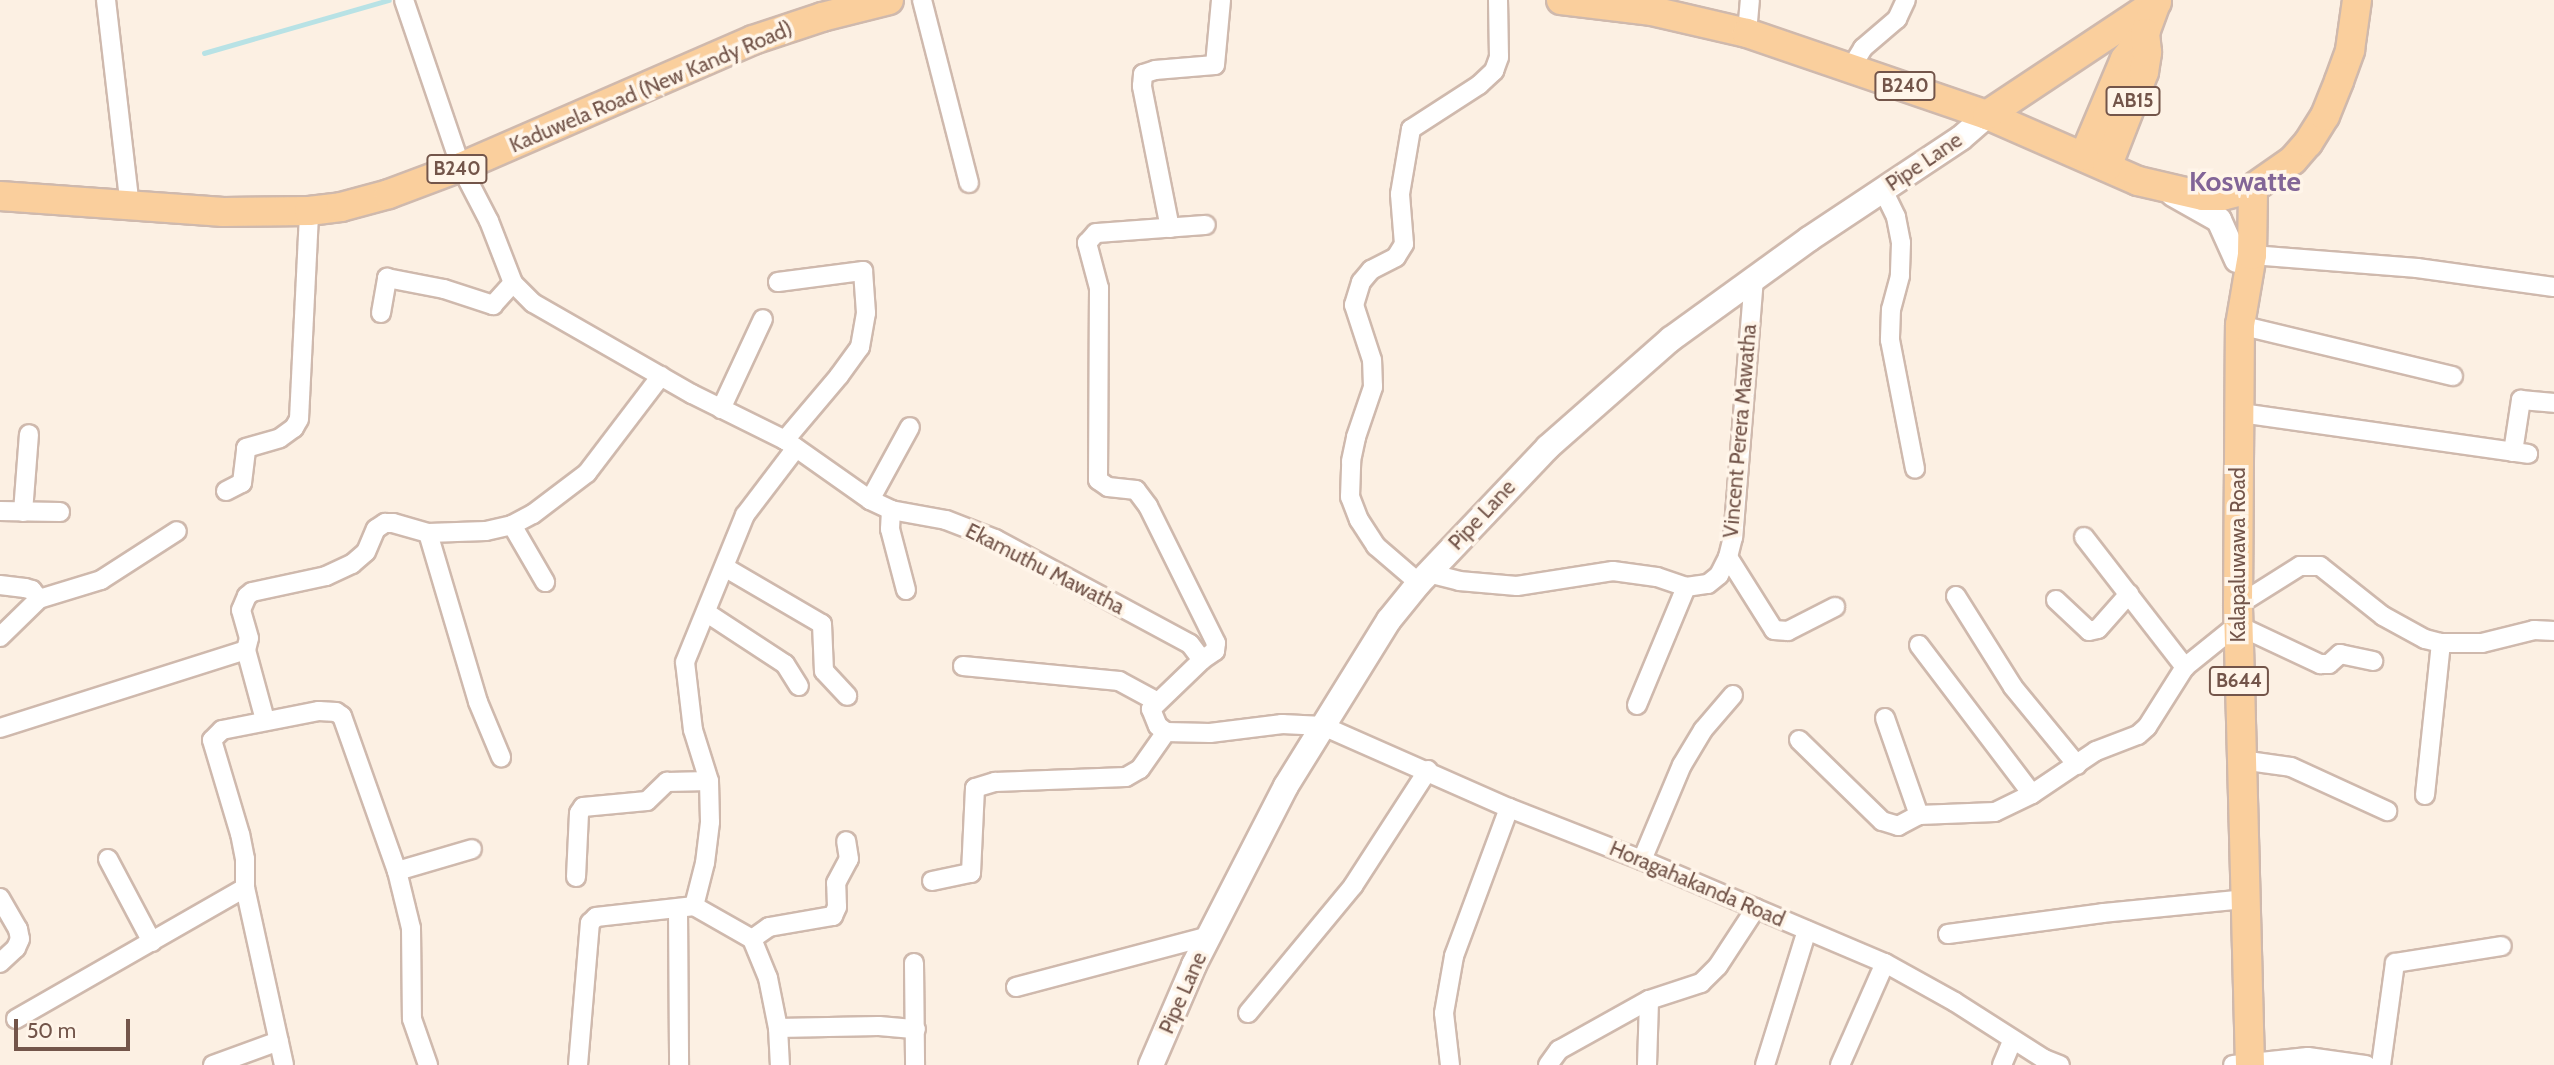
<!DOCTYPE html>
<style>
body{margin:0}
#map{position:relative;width:2554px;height:1065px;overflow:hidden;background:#fcf0e3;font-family:Cabin,sans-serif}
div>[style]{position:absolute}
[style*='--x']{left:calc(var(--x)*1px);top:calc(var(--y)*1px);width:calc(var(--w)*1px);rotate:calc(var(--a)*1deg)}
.stream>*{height:4.5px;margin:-2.25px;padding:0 2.25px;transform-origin:2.25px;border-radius:2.25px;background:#b8e2e5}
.roads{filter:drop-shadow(2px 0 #cfb9ad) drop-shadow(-2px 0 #cfb9ad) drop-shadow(0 2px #cfb9ad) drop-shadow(0 -2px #cfb9ad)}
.street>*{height:18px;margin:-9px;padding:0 9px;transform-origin:9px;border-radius:9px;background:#fff}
.secondary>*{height:24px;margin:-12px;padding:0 12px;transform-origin:12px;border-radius:12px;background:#fff}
.primary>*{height:28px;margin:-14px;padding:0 14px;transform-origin:14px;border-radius:14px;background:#facf9d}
span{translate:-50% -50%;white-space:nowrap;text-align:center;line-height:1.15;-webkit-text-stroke:7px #fff5e9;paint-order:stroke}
.shield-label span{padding:2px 5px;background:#fff5e9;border:2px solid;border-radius:5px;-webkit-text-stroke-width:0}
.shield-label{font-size:19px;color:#73554a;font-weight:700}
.street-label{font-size:21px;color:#73554a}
.district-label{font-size:28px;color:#826597;font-weight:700}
.scale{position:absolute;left:14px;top:1019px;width:116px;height:32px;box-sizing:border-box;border:4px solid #73554a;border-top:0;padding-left:9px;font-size:21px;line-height:24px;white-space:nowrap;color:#73554a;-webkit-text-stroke:5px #fff5e9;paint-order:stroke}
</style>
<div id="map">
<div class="stream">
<i style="--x:204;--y:53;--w:192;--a:-16"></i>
</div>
<div class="roads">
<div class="street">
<i style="--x:106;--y:0;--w:208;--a:83.4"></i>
<i style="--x:404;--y:0;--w:176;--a:71.2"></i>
<i style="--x:461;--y:167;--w:61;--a:62.6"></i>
<i style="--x:489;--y:221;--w:66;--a:68.8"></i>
<i style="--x:513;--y:283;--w:28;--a:45"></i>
<i style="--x:533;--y:303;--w:183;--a:29.8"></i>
<i style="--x:692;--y:394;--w:104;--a:26.3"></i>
<i style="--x:785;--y:440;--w:104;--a:35.2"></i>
<i style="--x:870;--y:500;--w:23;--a:25"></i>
<i style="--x:891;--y:510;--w:56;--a:10.3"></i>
<i style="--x:946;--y:520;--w:53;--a:21.2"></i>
<i style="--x:995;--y:539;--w:221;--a:28.3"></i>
<i style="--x:1190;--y:644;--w:20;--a:53"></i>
<i style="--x:1202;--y:660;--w:71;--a:136.1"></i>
<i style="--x:1151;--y:709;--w:18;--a:68"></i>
<i style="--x:1158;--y:726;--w:10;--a:37"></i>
<i style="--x:1166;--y:732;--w:44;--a:1.3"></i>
<i style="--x:1210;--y:733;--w:73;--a:-7.1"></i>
<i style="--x:1282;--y:724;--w:41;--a:2.8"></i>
<i style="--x:1323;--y:726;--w:203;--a:23.8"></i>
<i style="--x:1509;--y:808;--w:143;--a:21.4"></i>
<i style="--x:1642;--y:860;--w:264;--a:23"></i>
<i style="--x:1885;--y:963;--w:80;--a:29.1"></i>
<i style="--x:1955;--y:1002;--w:106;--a:32.6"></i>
<i style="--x:2044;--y:1059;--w:17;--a:21"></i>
<i style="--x:922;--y:0;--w:189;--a:75.6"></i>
<i style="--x:1747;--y:33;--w:33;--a:-85"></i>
<i style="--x:1851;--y:68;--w:23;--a:-59"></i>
<i style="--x:1863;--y:48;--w:45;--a:-40.5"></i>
<i style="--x:1897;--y:19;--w:21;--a:-65"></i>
<i style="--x:1883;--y:190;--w:30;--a:64"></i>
<i style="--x:1896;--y:217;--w:26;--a:79"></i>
<i style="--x:1901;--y:243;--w:33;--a:92"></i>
<i style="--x:1900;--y:276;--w:34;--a:105"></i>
<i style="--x:1891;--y:309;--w:31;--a:92"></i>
<i style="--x:1890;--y:340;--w:131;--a:79"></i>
<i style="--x:1170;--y:228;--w:145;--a:-101.2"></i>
<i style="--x:1142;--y:86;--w:12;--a:-85"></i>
<i style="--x:1143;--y:74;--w:13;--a:-18"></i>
<i style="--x:1155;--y:70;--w:60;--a:-4.8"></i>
<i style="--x:1215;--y:65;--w:65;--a:-84.7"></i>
<i style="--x:2252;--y:255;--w:166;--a:4.5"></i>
<i style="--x:2417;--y:268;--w:138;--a:7.9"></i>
<i style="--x:1754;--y:278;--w:260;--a:94.6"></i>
<i style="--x:1733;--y:537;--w:21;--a:104"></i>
<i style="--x:1728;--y:557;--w:86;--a:57.8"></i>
<i style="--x:1774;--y:630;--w:14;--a:4"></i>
<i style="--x:1788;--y:631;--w:53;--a:-27.1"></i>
<i style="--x:778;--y:282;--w:86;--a:-7.4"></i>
<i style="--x:863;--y:271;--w:42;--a:85.9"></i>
<i style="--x:866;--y:313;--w:35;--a:100"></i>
<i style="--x:860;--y:347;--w:36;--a:126"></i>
<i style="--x:839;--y:376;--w:84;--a:130.2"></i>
<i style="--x:381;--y:313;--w:36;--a:-80"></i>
<i style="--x:387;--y:278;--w:58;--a:10.9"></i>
<i style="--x:444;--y:289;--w:52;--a:18.1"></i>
<i style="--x:493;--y:305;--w:30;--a:-48"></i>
<i style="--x:2240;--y:325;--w:219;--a:13.5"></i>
<i style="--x:721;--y:409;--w:99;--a:-65"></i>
<i style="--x:2241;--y:413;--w:290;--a:8.1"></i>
<i style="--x:2513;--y:452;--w:53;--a:-81.3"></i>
<i style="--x:2521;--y:400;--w:33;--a:5"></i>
<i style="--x:226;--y:491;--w:18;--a:-27"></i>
<i style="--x:242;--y:483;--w:35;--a:-83"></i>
<i style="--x:246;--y:448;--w:35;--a:-16"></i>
<i style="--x:280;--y:438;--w:17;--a:-36"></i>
<i style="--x:294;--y:428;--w:10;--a:-61"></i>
<i style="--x:299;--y:419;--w:208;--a:-87.2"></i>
<i style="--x:870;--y:500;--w:83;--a:-61.3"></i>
<i style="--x:891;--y:510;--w:19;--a:93"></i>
<i style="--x:890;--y:529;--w:63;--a:75.3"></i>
<i style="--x:0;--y:511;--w:60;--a:1"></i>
<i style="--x:23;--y:512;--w:78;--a:-85.6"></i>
<i style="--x:512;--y:525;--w:66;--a:59.9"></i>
<i style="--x:428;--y:533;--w:58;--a:-2"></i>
<i style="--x:486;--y:531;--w:27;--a:-13"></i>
<i style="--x:512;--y:525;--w:24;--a:-28"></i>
<i style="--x:533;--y:514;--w:68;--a:-37.2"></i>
<i style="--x:587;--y:473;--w:122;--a:-52.7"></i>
<i style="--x:2084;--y:537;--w:165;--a:52.2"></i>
<i style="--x:726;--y:568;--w:111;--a:30.3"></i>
<i style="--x:822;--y:624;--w:47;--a:87.6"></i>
<i style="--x:824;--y:671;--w:34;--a:47"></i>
<i style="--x:1428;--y:573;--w:32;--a:14"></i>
<i style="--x:1459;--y:581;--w:58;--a:4.9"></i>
<i style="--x:1517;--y:586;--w:97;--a:-8.9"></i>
<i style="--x:1613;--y:571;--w:44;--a:7.8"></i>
<i style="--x:1657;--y:577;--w:31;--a:19"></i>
<i style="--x:1686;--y:587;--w:22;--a:-8"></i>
<i style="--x:1708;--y:584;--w:14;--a:-39"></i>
<i style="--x:1719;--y:575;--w:20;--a:-63"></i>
<i style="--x:1419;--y:583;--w:57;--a:-139.3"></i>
<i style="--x:1376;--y:546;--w:31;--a:-123"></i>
<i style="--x:1359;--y:520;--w:25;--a:-111"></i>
<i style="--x:1350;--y:497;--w:36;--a:-88"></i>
<i style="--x:1351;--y:461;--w:25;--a:-78"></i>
<i style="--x:1356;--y:437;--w:53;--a:-71.2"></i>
<i style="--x:1373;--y:387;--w:27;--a:-92"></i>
<i style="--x:1372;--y:360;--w:58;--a:-108.1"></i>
<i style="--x:1354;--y:305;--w:24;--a:-73"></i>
<i style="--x:1361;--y:282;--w:16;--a:-50"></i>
<i style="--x:1371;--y:270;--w:28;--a:-27"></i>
<i style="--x:1396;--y:257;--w:15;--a:-58"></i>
<i style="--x:1404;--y:244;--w:50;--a:-94.6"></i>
<i style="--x:1400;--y:194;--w:66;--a:-80.4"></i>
<i style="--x:1411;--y:129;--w:81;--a:-32.9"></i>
<i style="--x:1479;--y:85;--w:21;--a:-43"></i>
<i style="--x:1494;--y:71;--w:15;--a:-70"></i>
<i style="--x:1499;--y:57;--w:57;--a:-91"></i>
<i style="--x:0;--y:585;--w:25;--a:7"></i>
<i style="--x:25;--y:588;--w:7;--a:16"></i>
<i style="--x:32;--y:590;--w:11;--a:52"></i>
<i style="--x:1956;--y:596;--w:107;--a:57.9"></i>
<i style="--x:2013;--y:687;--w:101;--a:50.6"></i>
<i style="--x:2056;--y:600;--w:45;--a:43.2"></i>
<i style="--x:2089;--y:631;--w:9;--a:-13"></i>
<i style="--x:2098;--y:629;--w:47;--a:-48.5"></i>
<i style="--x:2238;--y:605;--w:73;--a:-32.2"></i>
<i style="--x:2300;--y:566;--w:20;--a:0"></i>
<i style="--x:2320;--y:566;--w:80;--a:38.4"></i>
<i style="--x:2383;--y:616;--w:48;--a:28.7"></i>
<i style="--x:2425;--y:639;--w:16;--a:14"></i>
<i style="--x:2441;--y:643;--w:41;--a:0"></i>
<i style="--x:2482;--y:643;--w:54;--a:-14"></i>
<i style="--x:2534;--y:630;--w:20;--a:3"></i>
<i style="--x:707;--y:613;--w:93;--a:33.2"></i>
<i style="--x:785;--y:664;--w:26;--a:58"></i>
<i style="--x:0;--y:637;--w:54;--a:-44.3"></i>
<i style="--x:39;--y:599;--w:65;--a:-17"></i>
<i style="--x:101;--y:580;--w:90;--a:-32.8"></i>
<i style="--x:1919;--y:645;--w:187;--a:52.8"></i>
<i style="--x:246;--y:650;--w:73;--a:74.8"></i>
<i style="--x:1202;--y:660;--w:16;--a:-35"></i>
<i style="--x:1215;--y:651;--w:8;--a:-83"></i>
<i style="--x:1216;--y:643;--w:153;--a:-116.4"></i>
<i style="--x:1148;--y:506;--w:20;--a:-127"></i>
<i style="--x:1136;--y:490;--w:28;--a:-174"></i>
<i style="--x:1108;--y:487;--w:12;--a:-145"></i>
<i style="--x:1098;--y:480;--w:192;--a:-89.7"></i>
<i style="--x:1099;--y:288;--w:47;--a:-104.9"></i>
<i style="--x:1087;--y:243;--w:13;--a:-48"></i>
<i style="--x:1096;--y:233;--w:110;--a:-4.2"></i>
<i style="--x:963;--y:666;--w:157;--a:5.5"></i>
<i style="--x:1119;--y:681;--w:42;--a:28.4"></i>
<i style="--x:1637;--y:705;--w:128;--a:-67.4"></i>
<i style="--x:1885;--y:718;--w:103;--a:70.7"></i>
<i style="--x:0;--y:728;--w:258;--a:-17.6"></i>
<i style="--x:246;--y:650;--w:12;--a:-76"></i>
<i style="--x:249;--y:638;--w:29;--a:-106"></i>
<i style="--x:241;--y:610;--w:15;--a:-67"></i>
<i style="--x:247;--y:596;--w:6;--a:-39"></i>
<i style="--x:252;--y:592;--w:76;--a:-12.2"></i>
<i style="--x:326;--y:576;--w:29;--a:-25"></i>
<i style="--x:352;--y:564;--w:18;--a:-41"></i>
<i style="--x:366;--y:552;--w:25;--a:-67"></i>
<i style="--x:376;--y:529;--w:11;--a:-34"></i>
<i style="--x:385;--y:523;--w:8;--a:0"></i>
<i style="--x:393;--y:523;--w:36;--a:16"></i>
<i style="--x:428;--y:533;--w:176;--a:73.5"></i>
<i style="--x:478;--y:702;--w:60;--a:67.3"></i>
<i style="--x:1799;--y:740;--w:116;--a:44.3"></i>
<i style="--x:1882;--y:821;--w:17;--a:17"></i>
<i style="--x:1898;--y:826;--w:24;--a:-28"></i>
<i style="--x:1919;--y:815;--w:76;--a:-2.3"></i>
<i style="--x:1995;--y:812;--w:41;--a:-25.9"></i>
<i style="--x:2032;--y:794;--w:77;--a:-33.9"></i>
<i style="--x:2096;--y:751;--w:45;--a:-20.9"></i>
<i style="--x:2138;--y:735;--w:12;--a:-42"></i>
<i style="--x:2147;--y:727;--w:71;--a:-57.7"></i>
<i style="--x:2185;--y:667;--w:67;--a:-38.9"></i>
<i style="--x:2237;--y:625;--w:92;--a:25.2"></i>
<i style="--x:2320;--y:664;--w:9;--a:0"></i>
<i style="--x:2329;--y:664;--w:15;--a:-42"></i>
<i style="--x:2340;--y:654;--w:34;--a:12"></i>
<i style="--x:2241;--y:760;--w:50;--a:8"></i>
<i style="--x:2291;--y:767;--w:106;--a:24.6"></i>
<i style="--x:2425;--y:795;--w:153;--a:-84"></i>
<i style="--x:108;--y:859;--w:94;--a:62.1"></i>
<i style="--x:1642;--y:860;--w:103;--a:-67.2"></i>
<i style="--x:1682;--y:765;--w:41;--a:-59"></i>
<i style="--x:1703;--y:730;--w:46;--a:-49.4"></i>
<i style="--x:397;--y:871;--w:78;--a:-16.3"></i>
<i style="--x:576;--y:877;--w:64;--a:-87.3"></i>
<i style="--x:579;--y:813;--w:7;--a:-56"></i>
<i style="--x:583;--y:807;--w:64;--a:-5.4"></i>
<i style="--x:647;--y:801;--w:28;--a:-44"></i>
<i style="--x:667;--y:782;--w:42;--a:-1.4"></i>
<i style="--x:932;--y:881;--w:40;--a:-12"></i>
<i style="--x:971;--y:873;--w:85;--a:-87.3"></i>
<i style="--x:975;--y:788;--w:21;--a:-17"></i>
<i style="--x:995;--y:782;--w:131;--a:-2.2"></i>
<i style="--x:1126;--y:777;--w:16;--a:-30"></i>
<i style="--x:1140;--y:769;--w:45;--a:-54.9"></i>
<i style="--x:0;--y:898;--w:36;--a:60"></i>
<i style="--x:18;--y:929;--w:10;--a:79"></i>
<i style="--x:20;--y:939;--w:10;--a:114"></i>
<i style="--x:16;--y:948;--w:22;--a:137"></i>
<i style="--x:694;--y:906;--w:67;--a:29.6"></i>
<i style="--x:752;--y:939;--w:42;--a:67.7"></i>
<i style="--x:768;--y:978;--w:51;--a:78.7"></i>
<i style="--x:778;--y:1028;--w:37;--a:87"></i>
<i style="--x:678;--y:910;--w:155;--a:89.6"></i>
<i style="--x:1948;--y:934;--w:156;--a:-7.7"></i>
<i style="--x:2103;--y:913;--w:143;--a:-5.6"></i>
<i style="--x:752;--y:939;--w:21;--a:-35"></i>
<i style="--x:769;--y:927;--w:65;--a:-9.8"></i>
<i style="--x:833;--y:916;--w:10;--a:-66"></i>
<i style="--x:837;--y:907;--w:24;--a:-92"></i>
<i style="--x:836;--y:883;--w:27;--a:-62"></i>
<i style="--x:849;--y:859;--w:18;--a:-99"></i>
<i style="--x:914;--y:963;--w:102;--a:89.4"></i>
<i style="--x:1016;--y:987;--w:200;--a:-14.8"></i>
<i style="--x:1248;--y:1013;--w:165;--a:-50.4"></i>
<i style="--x:1353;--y:886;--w:138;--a:-57.1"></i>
<i style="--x:16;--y:1019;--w:264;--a:-29.8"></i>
<i style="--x:778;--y:1028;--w:101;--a:-1.1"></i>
<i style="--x:879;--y:1026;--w:37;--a:5"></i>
<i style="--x:213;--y:1065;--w:70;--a:-20"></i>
<i style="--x:284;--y:1065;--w:181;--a:-102.4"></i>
<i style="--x:245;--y:888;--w:29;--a:-90"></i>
<i style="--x:245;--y:859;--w:25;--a:-101"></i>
<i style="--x:240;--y:834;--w:98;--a:-106.6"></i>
<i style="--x:212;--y:740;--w:14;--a:-45"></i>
<i style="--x:222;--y:730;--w:99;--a:-11.1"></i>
<i style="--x:319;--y:711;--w:17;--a:3"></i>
<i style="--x:336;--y:712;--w:7;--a:34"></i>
<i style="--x:342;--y:716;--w:164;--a:70.5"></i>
<i style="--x:397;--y:871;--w:59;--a:76.2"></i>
<i style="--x:411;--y:928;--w:91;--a:89.4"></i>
<i style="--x:412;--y:1019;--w:49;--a:70.8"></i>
<i style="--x:578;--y:1065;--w:143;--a:-85.2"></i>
<i style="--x:590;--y:923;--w:8;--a:-45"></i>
<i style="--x:596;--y:917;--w:99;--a:-6.4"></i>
<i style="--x:694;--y:906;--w:44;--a:-75.7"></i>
<i style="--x:705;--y:863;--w:41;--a:-83"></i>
<i style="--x:710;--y:822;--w:41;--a:-91.4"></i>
<i style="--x:709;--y:781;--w:53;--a:-107.4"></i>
<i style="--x:693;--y:730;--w:68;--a:-96.7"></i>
<i style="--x:685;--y:662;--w:159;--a:-67.8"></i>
<i style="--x:745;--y:515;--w:84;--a:-52.7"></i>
<i style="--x:1450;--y:1065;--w:52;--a:-96.6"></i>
<i style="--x:1444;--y:1013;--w:58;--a:-80"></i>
<i style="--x:1454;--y:956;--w:158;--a:-69.6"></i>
<i style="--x:1548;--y:1065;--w:19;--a:-54"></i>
<i style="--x:1559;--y:1050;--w:103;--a:-29.1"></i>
<i style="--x:1649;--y:1000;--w:55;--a:-18.1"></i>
<i style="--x:1701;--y:983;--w:24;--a:-45"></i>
<i style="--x:1718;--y:966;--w:69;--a:-56.8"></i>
<i style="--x:1647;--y:1065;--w:65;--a:-88.2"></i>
<i style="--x:1765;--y:1065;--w:141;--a:-72.7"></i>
<i style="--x:1840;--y:1065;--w:111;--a:-66.2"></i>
<i style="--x:2002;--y:1065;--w:26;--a:-67"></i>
<i style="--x:2233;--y:1065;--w:75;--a:-6.1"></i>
<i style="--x:2308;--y:1057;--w:59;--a:7.9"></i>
<i style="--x:2381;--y:1065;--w:103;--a:-82.2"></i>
<i style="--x:2395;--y:963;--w:108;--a:-9"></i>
</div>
<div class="secondary">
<i style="--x:2173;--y:194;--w:53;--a:29.5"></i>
<i style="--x:2219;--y:220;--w:44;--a:65.8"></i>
<i style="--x:1151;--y:1065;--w:109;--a:-66.7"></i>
<i style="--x:1194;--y:965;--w:201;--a:-62.8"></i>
<i style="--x:1286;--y:786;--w:195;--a:-58.2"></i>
<i style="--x:1389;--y:620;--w:48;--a:-51"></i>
<i style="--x:1419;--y:583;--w:187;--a:-46.5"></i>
<i style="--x:1548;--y:447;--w:164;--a:-41.3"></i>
<i style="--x:1671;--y:339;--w:170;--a:-35.9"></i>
<i style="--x:1809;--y:239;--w:182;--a:-33.6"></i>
<i style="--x:1961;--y:138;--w:35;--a:-41"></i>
</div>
<div class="primary">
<i style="--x:1561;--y:0;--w:92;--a:6.9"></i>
<i style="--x:1652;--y:11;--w:98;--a:13"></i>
<i style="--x:1747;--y:33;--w:254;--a:18.9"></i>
<i style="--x:1987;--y:115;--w:165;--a:23.6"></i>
<i style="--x:2138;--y:181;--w:67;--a:13"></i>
<i style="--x:2203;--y:196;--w:19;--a:0"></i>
<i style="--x:2222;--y:196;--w:32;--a:-14"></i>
<i style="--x:2253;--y:188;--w:49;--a:-35"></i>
<i style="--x:2293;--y:160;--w:23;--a:-49"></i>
<i style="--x:2308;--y:143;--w:32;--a:-58"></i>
<i style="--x:2325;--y:116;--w:38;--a:-68"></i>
<i style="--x:2339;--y:81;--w:33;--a:-70"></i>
<i style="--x:2350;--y:50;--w:50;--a:-82"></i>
<i style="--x:1987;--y:115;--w:204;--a:-33.6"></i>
<i style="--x:2084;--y:156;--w:105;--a:-67.1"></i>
<i style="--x:2125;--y:59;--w:33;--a:-52"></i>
<i style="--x:2145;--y:33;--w:35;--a:-70"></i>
<i style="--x:2107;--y:167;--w:102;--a:-68.7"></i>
<i style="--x:2144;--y:72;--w:20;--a:-81"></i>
<i style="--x:2147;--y:52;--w:19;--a:-96"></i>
<i style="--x:0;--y:196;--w:224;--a:4.1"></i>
<i style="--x:223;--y:212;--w:86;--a:-0.7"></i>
<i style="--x:309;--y:211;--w:32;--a:-7"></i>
<i style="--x:341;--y:207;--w:50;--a:-15.2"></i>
<i style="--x:389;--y:194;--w:77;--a:-20.6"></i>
<i style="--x:461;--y:167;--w:318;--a:-23.5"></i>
<i style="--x:753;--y:40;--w:73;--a:-18.4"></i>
<i style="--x:822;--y:17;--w:69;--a:-14.2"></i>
<i style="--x:2250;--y:1065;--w:460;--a:-91.5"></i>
<i style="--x:2238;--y:605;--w:280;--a:-89.6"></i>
<i style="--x:2240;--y:325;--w:71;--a:-80.3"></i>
<i style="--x:2252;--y:255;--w:67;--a:-89.1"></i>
</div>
</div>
<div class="shield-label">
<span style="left:1905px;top:86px">B240</span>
<span style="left:2133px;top:101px">AB15</span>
<span style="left:457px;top:169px">B240</span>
<span style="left:2239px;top:681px">B644</span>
</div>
<div class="street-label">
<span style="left:651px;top:87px;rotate:-23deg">Kaduwela Road (New Kandy Road)</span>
<span style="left:1924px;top:162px;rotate:-34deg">Pipe Lane</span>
<span style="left:1740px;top:431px;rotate:-85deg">Vincent Perera Mawatha</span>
<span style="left:1482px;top:515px;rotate:-47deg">Pipe Lane</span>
<span style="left:2238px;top:555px;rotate:-90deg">Kalapaluwawa Road</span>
<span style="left:1045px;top:569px;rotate:27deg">Ekamuthu Mawatha</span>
<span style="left:1697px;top:884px;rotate:23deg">Horagahakanda Road</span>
<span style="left:1183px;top:993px;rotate:-66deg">Pipe Lane</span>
</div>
<div class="district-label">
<span style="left:2245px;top:181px">Koswatte</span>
</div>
<div class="scale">50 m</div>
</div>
